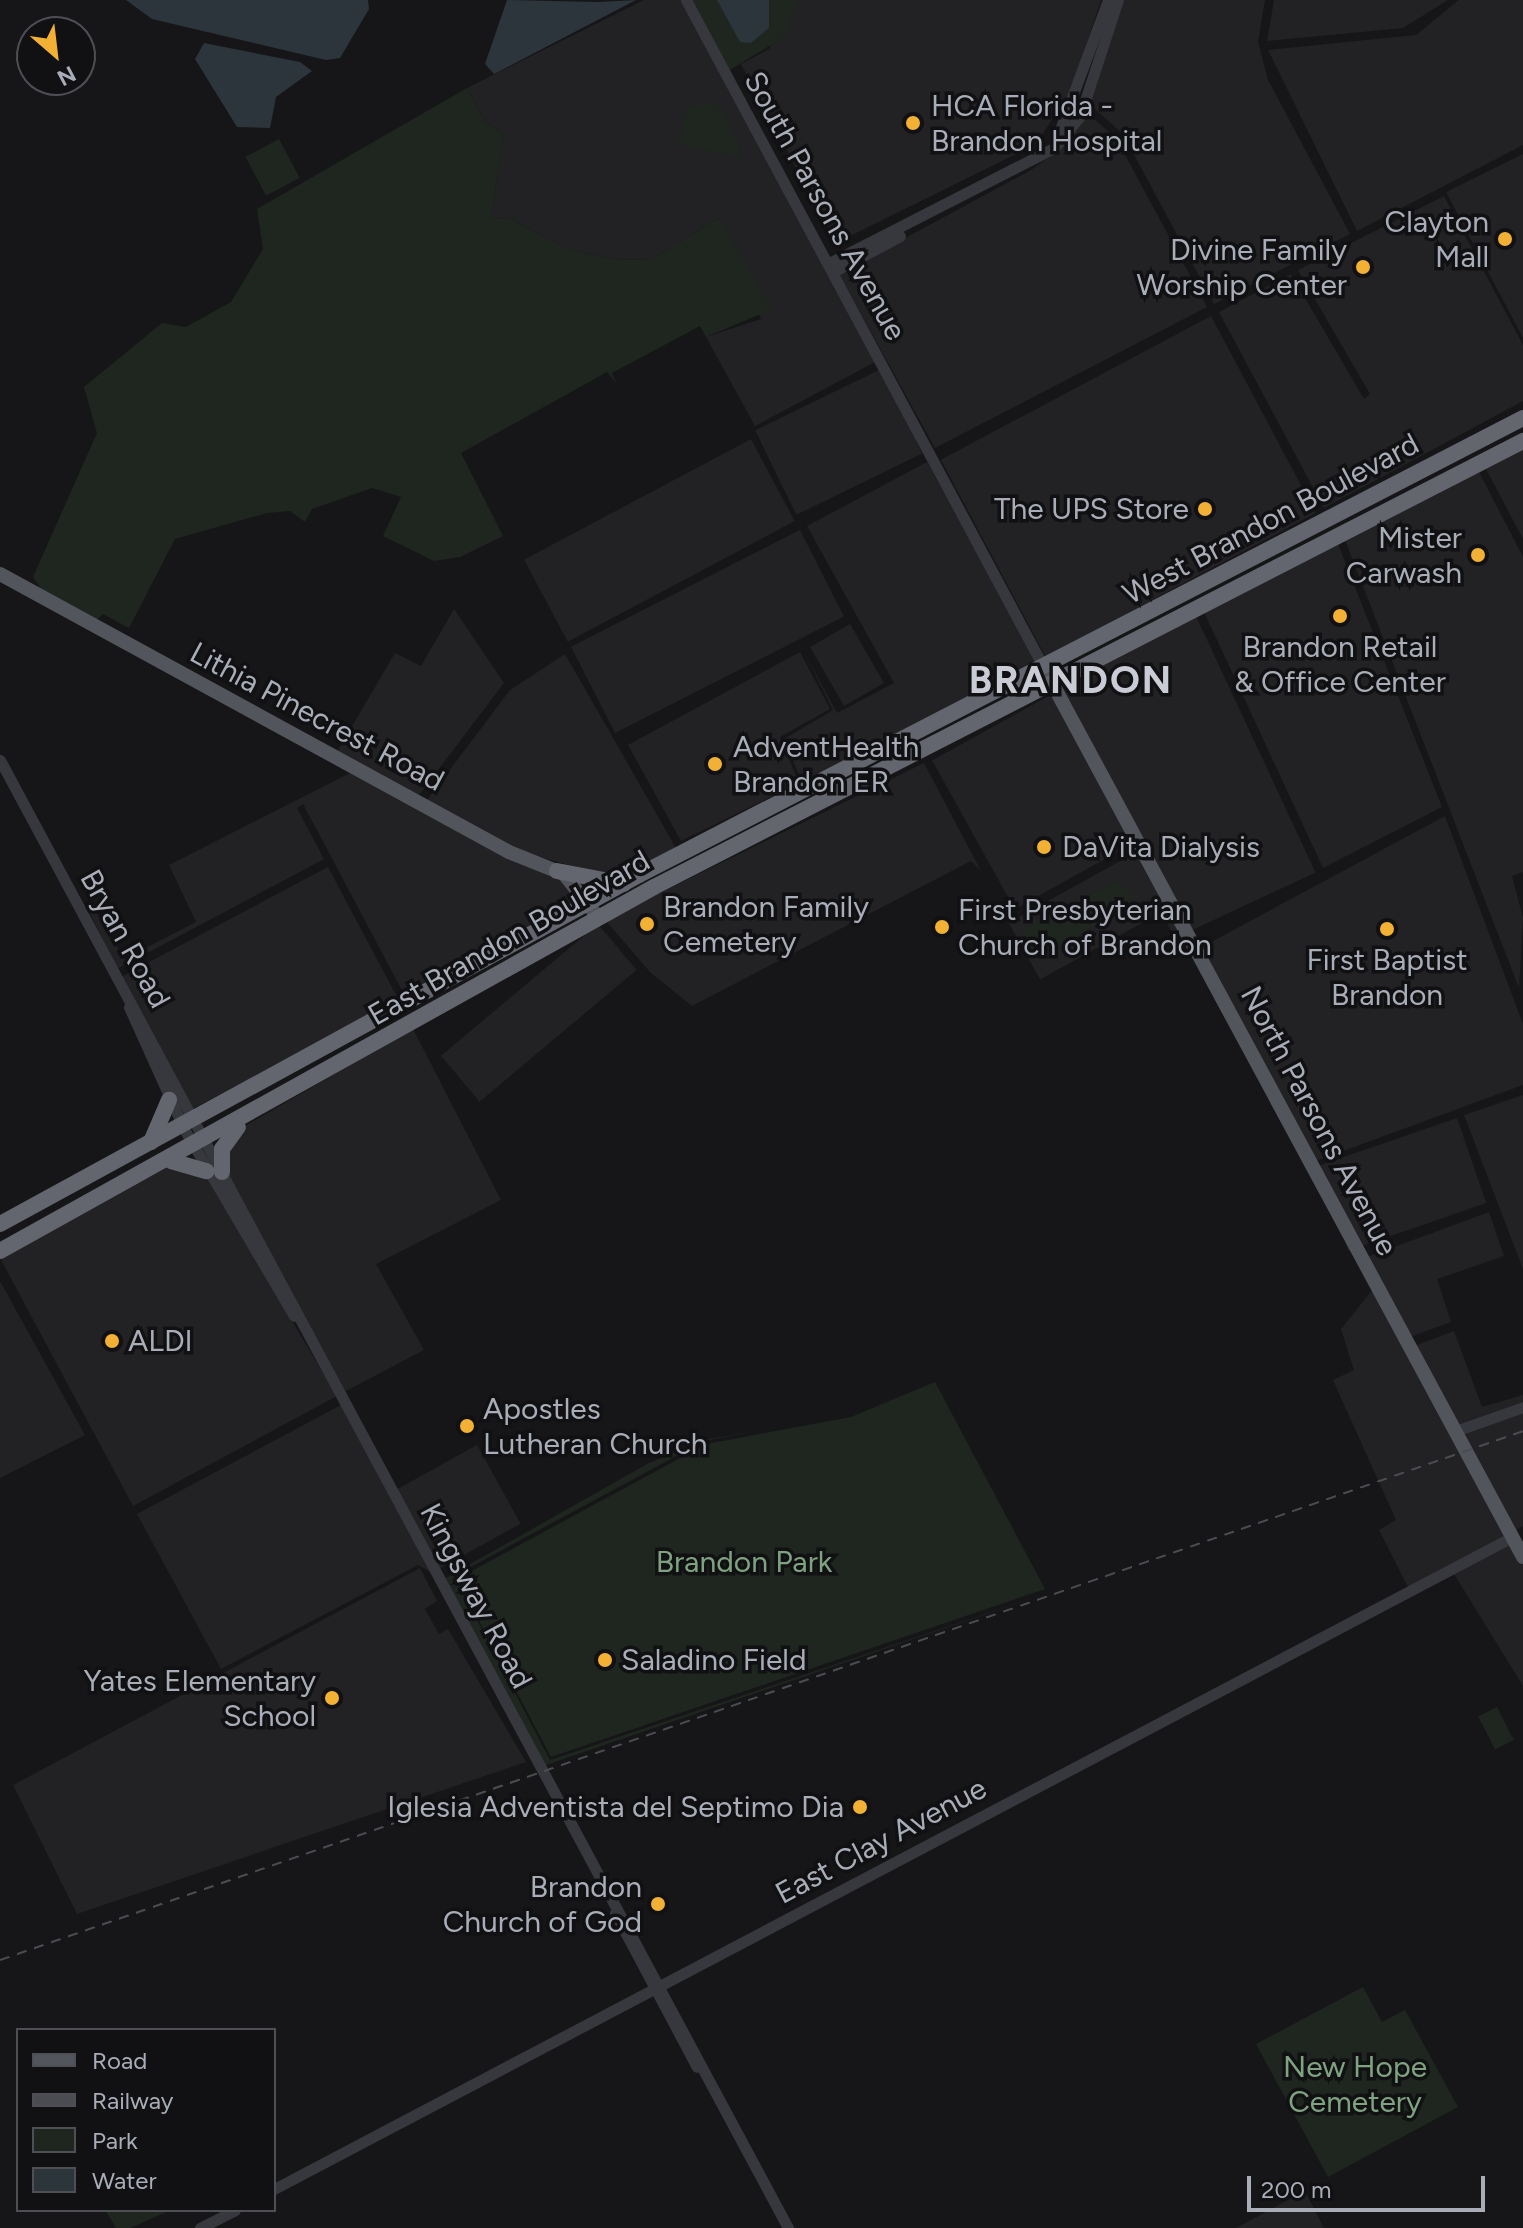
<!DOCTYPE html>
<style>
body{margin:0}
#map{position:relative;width:1523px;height:2228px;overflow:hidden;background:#161618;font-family:Figtree,sans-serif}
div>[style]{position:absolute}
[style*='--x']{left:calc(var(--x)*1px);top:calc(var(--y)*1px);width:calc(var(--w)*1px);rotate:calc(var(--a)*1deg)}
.built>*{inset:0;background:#222225;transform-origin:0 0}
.green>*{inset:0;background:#1e261f;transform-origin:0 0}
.water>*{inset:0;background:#2c353c}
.minor>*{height:11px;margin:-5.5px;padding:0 5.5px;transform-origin:5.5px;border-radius:5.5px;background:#37383d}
.major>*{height:14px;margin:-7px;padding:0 7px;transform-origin:7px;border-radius:7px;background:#53555c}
.highway>*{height:16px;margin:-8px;padding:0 8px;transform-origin:8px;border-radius:8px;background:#63666e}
.rail>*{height:2px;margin-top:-1px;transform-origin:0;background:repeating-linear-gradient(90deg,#4a4c52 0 10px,transparent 0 18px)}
.dots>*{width:22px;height:22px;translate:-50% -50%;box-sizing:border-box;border:4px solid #111113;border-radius:50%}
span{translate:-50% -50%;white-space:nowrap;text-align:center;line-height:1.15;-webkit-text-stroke:7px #111113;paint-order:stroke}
.poi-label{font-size:30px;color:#a8adb8}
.left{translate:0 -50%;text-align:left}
.right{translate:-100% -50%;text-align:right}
.street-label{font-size:30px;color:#a8adb8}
.park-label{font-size:30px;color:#7fa381}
.district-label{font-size:38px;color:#c9ccd4;font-weight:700;letter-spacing:2px}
.legend{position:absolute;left:16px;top:2028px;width:260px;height:184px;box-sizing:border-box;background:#111113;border:2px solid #4d4f55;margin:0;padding:10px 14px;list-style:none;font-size:24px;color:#a8adb8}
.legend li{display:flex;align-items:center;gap:16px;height:40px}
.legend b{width:40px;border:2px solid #4d4f55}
.north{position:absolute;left:16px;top:16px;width:80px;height:80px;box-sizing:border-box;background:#111113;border:2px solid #4d4f55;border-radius:50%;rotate:152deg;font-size:22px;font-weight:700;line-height:32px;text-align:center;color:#a8adb8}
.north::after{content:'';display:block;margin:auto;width:28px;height:36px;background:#f2b134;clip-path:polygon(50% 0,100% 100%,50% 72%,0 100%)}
.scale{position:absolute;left:1247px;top:2176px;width:238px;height:36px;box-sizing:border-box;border:4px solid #a8adb8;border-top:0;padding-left:10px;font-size:24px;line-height:28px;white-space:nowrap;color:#a8adb8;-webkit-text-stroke:6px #111113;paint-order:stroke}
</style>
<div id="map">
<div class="built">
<i style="clip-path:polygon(644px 0,681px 0,877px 361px,755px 426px,706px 337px,761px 319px,719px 218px,652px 259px,614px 260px,565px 248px,511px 219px,491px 218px,504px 134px,486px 123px,467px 88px)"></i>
<i style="clip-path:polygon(797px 0,1101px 0,1071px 91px,1036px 144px,846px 238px,828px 228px,741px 64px,769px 49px)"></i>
<i style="clip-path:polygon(1123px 0,1265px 0,1258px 42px,1268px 80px,1350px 234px,1214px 304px,1123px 134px,1089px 104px)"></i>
<i style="clip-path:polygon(1274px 0,1448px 0,1403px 28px,1267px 41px)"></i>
<i style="clip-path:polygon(1459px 0,1523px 0,1523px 145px,1357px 231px,1268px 50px,1416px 35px)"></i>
<i style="clip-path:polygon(1086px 112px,1116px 138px,1207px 307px,935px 448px,839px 274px,1031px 170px,1058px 151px)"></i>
<i style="clip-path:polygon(1523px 154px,1523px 338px,1446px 192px)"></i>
<i style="clip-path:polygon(1444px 196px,1523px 345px,1523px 401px,1324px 508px,1219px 312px,1291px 274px,1364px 399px,1370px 394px,1298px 270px)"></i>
<i style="left:1211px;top:316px;width:223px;height:306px;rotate:62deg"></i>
<i style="left:881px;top:369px;width:94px;height:140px;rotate:64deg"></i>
<i style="left:751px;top:439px;width:93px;height:257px;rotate:62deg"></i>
<i style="clip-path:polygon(1523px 450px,1523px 539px,1486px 469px)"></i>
<i style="clip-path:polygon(927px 462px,1036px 660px,802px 782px,784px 739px,833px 710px,803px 650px,837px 713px,894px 683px,807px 526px)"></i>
<i style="clip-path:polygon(1479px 472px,1523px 557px,1523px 872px,1512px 876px,1523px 918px,1519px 988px,1345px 540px)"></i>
<i style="left:800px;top:530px;width:97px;height:257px;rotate:63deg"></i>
<i style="clip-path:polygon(1338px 544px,1442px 807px,1323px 868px,1204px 612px)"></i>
<i style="clip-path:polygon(454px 609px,504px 683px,419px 795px,337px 752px,395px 653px,421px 666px)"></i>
<i style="left:1196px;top:616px;width:283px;height:156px;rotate:65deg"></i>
<i style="left:850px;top:624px;width:68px;height:46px;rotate:60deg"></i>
<i style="clip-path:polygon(800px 652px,830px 709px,780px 737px,799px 783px,681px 841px,628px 745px)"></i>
<i style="clip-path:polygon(565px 654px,676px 848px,618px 878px,517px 851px,427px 800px,510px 690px)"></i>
<i style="left:1052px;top:694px;width:170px;height:137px;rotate:61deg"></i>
<i style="clip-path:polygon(924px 763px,981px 871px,971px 861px,692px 1006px,650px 972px,605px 920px)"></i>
<i style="clip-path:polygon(354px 771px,553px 874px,581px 897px,405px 996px,303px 804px,297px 808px,324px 859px,117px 969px,87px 907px,92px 905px,124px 959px,196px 922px,169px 865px)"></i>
<i style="clip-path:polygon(1445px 816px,1523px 1024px,1523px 1085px,1316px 1161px,1202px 947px)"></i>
<i style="left:1138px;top:851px;width:65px;height:148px;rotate:61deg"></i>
<i style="left:328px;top:867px;width:150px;height:234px;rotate:62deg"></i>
<i style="left:598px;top:924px;width:60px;height:205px;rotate:50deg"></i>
<i style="clip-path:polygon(413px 1029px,501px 1200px,376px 1264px,424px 1350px,344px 1392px,226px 1171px,226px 1151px,243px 1127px)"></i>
<i style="clip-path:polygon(1523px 1095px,1523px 1269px,1464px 1115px)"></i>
<i style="left:1457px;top:1118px;width:90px;height:146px;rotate:71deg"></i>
<i style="clip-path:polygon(172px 1165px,204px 1174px,337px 1396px,133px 1506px,0 1258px)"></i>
<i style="clip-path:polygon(1489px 1212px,1504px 1256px,1437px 1279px,1451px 1322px,1410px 1337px,1367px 1257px)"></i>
<i style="clip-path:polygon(0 1281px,85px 1435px,0 1478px)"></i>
<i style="clip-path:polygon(1374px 1288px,1507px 1535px,1408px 1587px,1379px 1530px,1396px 1520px,1333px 1380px,1354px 1370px,1341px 1329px)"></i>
<i style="clip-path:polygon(1454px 1331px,1482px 1407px,1523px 1395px,1523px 1402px,1457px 1425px,1414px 1346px)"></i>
<i style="clip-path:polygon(341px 1405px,431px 1572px,418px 1565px,221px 1669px,137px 1514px)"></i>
<i style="clip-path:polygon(1523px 1411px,1523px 1526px,1514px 1531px,1462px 1433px)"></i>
<i style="left:477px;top:1445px;width:90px;height:92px;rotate:61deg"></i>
<i style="clip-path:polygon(1511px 1543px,1523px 1565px,1523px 1686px,1454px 1574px)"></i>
<i style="clip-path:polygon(420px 1568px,437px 1601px,425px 1609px,439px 1634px,448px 1629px,526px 1762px,77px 1914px,13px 1785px)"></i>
<i style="clip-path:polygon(1305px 2191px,1324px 2228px,1236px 2228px)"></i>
</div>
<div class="green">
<i style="clip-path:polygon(686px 0,797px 0,797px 3px,784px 37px,725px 73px)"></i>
<i style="clip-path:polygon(467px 88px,486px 123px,504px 134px,491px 218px,511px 219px,565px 248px,614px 260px,652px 259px,719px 218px,772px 309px,706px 337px,700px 326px,612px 373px,616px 383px,607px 372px,461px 453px,503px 536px,460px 557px,434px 561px,383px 536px,401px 497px,372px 488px,312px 509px,305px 522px,290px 511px,267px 513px,175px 539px,129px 628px,103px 614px,96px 621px,44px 593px,33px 577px,97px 433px,84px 387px,162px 323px,186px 327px,231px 302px,263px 249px,257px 209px)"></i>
<i style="clip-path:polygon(716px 102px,734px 135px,742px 157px,679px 145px,688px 107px)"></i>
<i style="left:279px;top:139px;width:44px;height:38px;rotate:62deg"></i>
<i style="clip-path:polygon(1116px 881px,1130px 891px,1128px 908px,1042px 955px,1031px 950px,1022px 930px)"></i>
<i style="clip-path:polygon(935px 1382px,1045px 1589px,551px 1757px,457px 1579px,706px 1444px,851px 1417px)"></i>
<i style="clip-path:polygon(762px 1430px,704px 1441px,454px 1576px,550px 1760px,1045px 1594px,546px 1765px,444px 1579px,647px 1464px,703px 1440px)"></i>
<i style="left:1497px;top:1707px;width:37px;height:21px;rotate:63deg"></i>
<i style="clip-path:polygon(1363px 1987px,1382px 2022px,1405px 2010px,1458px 2107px,1328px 2177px,1256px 2044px)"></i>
<i style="clip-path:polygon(105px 2210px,171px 2210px,130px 2228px,116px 2228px)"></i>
</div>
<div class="water">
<i style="clip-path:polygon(126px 0,368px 0,369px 9px,340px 58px,326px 60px,152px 19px)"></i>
<i style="clip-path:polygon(507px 0,598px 2px,636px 0,494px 74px,485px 64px)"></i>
<i style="clip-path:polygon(717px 0,769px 0,769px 28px,751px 43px,740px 42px)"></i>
<i style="clip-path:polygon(204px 43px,300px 62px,312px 71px,276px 97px,270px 128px,237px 127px,195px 59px)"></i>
</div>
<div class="minor">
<i style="--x:686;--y:0;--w:758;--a:61.81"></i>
<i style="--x:1058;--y:135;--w:144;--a:-69.7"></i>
<i style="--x:829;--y:263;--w:253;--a:-27.1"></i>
<i style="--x:1054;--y:148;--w:41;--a:-50.9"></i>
<i style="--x:1080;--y:116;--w:122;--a:-71.9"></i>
<i style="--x:833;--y:272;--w:76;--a:-28.2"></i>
<i style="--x:0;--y:760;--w:1666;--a:61.77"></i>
<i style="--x:129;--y:1007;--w:134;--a:65.7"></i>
<i style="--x:184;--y:1129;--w:217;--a:59.5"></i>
<i style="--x:1455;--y:1431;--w:72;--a:-19.4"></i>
<i style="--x:615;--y:1913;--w:174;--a:62"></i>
<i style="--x:274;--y:2189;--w:1399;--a:-27.77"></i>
<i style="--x:200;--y:2228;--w:39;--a:-27"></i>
</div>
<div class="major">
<i style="--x:0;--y:574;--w:580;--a:28.64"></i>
<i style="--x:509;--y:852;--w:59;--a:21.8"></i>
<i style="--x:564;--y:874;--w:55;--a:51.7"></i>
<i style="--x:1044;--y:668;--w:1010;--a:61.68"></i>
</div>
<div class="highway">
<i style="--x:557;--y:871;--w:68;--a:11"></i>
<i style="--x:151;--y:1142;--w:46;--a:-66.8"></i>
<i style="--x:171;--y:1161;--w:37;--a:16"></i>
<i style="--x:222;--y:1172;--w:23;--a:-90"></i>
<i style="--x:222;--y:1149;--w:27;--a:-54"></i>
<i style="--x:0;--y:1224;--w:728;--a:-28.64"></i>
<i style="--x:639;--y:875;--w:995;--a:-27.34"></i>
<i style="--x:0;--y:1251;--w:748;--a:-29.1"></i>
<i style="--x:654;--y:887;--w:977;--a:-27.17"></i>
</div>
<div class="rail">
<i style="--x:0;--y:1960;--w:1612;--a:-19.15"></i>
</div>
<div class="dots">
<i style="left:913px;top:123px;background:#f2b134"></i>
<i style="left:1505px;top:239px;background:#f2b134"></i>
<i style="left:1363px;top:267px;background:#f2b134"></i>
<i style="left:1205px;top:509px;background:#f2b134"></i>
<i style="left:1478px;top:555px;background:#f2b134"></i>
<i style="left:1340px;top:616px;background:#f2b134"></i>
<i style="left:715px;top:764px;background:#f2b134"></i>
<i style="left:1044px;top:847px;background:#f2b134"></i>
<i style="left:647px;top:924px;background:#f2b134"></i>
<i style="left:942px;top:927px;background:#f2b134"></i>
<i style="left:1387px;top:929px;background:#f2b134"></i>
<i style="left:112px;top:1341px;background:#f2b134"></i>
<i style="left:467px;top:1426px;background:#f2b134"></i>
<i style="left:605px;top:1660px;background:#f2b134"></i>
<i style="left:332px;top:1698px;background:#f2b134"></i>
<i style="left:860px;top:1807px;background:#f2b134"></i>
<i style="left:658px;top:1904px;background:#f2b134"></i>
</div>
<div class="poi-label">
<span class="left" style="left:931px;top:123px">HCA Florida -<br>Brandon Hospital</span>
<span class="right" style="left:1489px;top:239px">Clayton<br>Mall</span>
<span class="right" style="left:1347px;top:267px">Divine Family<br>Worship Center</span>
<span class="right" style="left:1189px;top:509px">The UPS Store</span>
<span class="right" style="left:1462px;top:555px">Mister<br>Carwash</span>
<span style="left:1340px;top:664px">Brandon Retail<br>&amp; Office Center</span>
<span class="left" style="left:733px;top:764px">AdventHealth<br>Brandon ER</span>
<span class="left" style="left:1062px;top:847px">DaVita Dialysis</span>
<span class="left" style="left:663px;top:924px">Brandon Family<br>Cemetery</span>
<span class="left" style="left:958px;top:927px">First Presbyterian<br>Church of Brandon</span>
<span style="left:1387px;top:977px">First Baptist<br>Brandon</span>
<span class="left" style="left:128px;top:1341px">ALDI</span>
<span class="left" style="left:483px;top:1426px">Apostles<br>Lutheran Church</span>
<span class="left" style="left:621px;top:1660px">Saladino Field</span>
<span class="right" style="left:316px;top:1698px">Yates Elementary<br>School</span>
<span class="right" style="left:844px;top:1807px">Iglesia Adventista del Septimo Dia</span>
<span class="right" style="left:642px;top:1904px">Brandon<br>Church of God</span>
</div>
<div class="street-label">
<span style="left:825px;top:206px;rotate:61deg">South Parsons Avenue</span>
<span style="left:1271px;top:519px;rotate:-28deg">West Brandon Boulevard</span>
<span style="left:317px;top:717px;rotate:28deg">Lithia Pinecrest Road</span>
<span style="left:509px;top:938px;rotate:-30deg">East Brandon Boulevard</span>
<span style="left:125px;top:939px;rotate:61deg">Bryan Road</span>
<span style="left:1319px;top:1121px;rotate:62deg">North Parsons Avenue</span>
<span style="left:476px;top:1596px;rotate:62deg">Kingsway Road</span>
<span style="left:881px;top:1841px;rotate:-28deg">East Clay Avenue</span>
</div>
<div class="park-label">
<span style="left:744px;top:1562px">Brandon Park</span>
<span style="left:1355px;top:2084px">New Hope<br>Cemetery</span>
</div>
<div class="district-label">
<span style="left:1071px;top:681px">BRANDON</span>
</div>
<ul class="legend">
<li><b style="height:10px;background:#53555c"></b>Road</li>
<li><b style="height:10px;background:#4a4c52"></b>Railway</li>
<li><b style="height:22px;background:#1e261f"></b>Park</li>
<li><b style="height:22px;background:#2c353c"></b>Water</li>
</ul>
<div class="north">N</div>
<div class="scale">200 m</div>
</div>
